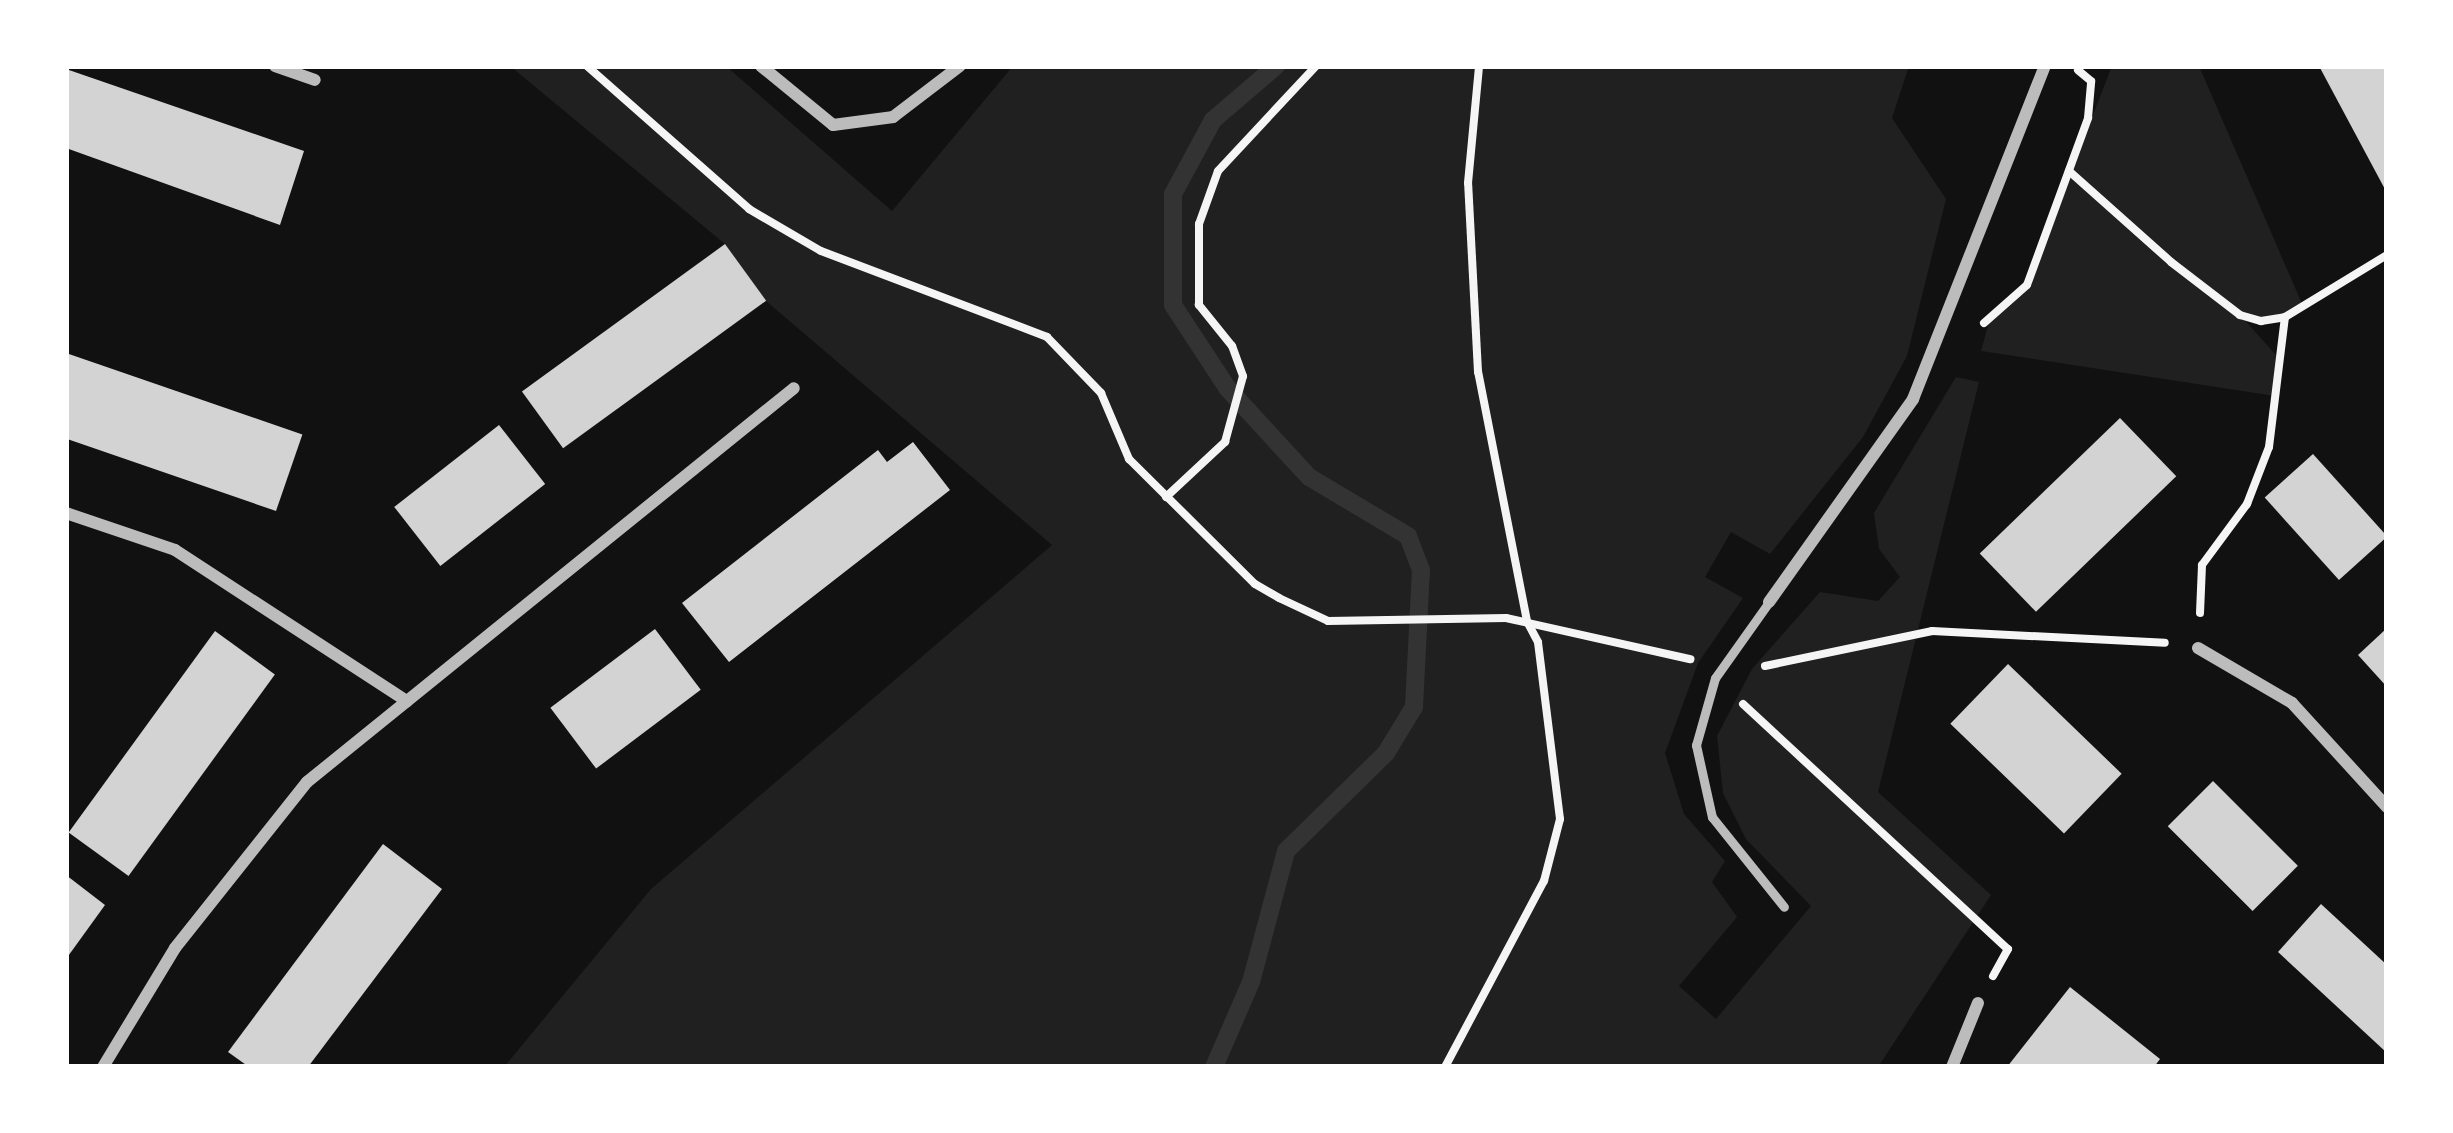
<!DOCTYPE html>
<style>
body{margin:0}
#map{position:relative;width:2453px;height:1133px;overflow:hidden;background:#111;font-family:"IBM Plex Sans",sans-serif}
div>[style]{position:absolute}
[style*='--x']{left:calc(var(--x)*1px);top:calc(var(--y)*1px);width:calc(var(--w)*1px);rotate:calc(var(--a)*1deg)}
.green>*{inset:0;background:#202020}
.stream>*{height:18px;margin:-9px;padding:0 9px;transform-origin:9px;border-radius:9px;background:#333}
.building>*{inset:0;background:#d3d3d3;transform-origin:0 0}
.path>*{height:8px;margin:-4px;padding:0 4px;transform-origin:4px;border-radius:4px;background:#f5f5f5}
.service>*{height:9px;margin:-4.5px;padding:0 4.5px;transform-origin:4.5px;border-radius:4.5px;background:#bcbcbc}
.minor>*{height:12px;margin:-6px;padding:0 6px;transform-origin:6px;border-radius:6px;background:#bcbcbc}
span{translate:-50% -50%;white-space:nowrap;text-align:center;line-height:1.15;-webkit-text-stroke:12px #fff;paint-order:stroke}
.frame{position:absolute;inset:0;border:69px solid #fff;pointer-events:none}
</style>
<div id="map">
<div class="green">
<i style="clip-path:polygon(510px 66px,726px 66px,892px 211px,1013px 66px,1909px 66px,1892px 118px,1946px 199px,1907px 356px,1863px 437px,1770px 554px,1731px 532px,1705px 577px,1743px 598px,1698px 663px,1665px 753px,1684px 814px,1725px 861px,1712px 882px,1737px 917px,1679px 986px,1716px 1019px,1811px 906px,1746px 839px,1723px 793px,1717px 736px,1752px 669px,1820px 592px,1878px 601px,1900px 577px,1879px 549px,1874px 513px,1956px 377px,1979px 382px,1878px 792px,1991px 895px,1878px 1067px,504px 1067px,651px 889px,1052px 545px,766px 301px,725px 244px)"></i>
<i style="clip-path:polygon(2112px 66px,2199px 66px,2303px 306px,2261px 321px,2241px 316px,2283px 363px,2275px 396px,1981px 351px,1989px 322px,2027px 285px)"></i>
</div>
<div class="stream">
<i style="--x:1214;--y:1067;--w:93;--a:-66.5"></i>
<i style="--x:1251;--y:982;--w:136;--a:-75"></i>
<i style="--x:1286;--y:851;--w:140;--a:-44.4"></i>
<i style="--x:1386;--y:753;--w:54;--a:-58.7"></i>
<i style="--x:1414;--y:707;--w:137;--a:-87.1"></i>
<i style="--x:1421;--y:570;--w:36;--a:-111"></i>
<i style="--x:1408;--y:536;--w:115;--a:-149.2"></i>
<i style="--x:1309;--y:477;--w:120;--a:-132.6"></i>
<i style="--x:1228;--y:389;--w:100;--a:-123.2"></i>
<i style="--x:1173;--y:305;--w:111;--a:-90"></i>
<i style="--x:1173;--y:194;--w:84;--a:-61.6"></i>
<i style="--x:1213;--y:120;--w:83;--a:-40.6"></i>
</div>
<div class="building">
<i style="clip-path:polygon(2319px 66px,2387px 66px,2387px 193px)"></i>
<i style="clip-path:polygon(66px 69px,304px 151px,280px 225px,66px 148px)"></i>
<i style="left:725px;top:244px;width:70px;height:251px;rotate:54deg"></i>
<i style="left:66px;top:353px;width:250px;height:81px;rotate:19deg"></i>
<i style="left:2120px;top:418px;width:81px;height:195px;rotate:46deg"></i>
<i style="left:499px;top:425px;width:75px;height:133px;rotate:52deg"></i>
<i style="clip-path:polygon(913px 442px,950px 490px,729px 662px,682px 603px,878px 450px,887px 462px)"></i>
<i style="left:2313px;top:454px;width:111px;height:65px;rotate:48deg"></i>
<i style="clip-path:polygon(2387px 628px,2387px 687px,2358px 655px)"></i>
<i style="left:655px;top:629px;width:76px;height:131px;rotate:53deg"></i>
<i style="left:215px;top:631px;width:74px;height:249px;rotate:36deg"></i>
<i style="left:2008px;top:664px;width:158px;height:83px;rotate:44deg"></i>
<i style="left:2213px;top:781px;width:120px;height:64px;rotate:45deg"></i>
<i style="clip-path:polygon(383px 844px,442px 889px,308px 1067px,249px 1067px,228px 1052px)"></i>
<i style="clip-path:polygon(66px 875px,105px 905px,66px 959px)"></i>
<i style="clip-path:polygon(2321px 904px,2387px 965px,2387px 1053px,2278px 952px)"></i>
<i style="clip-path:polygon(2070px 987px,2160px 1059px,2154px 1067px,2007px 1067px)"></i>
</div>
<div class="path">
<i style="--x:587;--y:66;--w:216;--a:41.4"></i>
<i style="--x:749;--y:209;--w:83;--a:30.3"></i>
<i style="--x:821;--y:251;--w:242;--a:20.8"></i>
<i style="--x:1047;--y:337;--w:78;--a:46"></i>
<i style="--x:1101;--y:393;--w:72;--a:67"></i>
<i style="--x:1129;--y:459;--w:177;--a:44.8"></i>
<i style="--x:1255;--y:584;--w:28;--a:30"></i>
<i style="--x:1279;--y:598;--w:54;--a:25.1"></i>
<i style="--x:1328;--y:621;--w:178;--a:-1"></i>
<i style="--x:1506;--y:618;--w:189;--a:12.6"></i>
<i style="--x:2069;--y:171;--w:137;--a:41.7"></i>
<i style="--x:2171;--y:262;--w:87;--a:37.5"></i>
<i style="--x:2240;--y:315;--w:22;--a:16"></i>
<i style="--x:2261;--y:321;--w:24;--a:-9"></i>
<i style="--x:2285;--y:317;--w:119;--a:-31.3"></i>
<i style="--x:1984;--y:323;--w:57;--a:-41.5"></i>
<i style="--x:2027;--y:285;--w:178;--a:-69.9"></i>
<i style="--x:2088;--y:118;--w:37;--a:-85"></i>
<i style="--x:2091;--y:81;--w:17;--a:-140"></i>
<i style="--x:1166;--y:497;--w:81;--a:-43"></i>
<i style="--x:1225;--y:442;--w:68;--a:-74.7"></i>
<i style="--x:1243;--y:376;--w:32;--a:-110"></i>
<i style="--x:1232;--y:346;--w:53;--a:-128.8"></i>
<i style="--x:1199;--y:305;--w:81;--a:-90"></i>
<i style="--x:1199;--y:224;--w:56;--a:-70.3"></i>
<i style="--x:1218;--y:171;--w:144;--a:-47"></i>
<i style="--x:2200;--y:613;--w:48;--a:-87.6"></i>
<i style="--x:2202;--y:565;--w:76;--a:-53.6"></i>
<i style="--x:2247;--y:504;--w:61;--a:-68.9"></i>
<i style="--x:2269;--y:447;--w:131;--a:-83"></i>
<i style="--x:1765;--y:666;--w:171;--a:-11.8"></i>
<i style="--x:1932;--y:631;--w:233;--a:2.9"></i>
<i style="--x:1743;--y:704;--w:361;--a:42.8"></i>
<i style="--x:2008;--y:949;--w:31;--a:119"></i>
<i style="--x:1445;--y:1067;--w:211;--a:-62"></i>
<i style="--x:1544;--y:881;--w:64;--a:-75.5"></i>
<i style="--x:1560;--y:819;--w:178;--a:-97.1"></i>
<i style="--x:1538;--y:642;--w:24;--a:-118"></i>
<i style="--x:1527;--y:621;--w:254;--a:-101.1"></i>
<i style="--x:1478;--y:372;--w:189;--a:-93"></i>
<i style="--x:1468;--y:183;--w:118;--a:-84.6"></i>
</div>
<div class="service">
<i style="--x:1769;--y:602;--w:93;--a:125.4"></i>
<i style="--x:1715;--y:678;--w:70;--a:105.8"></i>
<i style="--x:1696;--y:745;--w:74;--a:77.5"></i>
<i style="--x:1712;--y:817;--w:115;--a:51.3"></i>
</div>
<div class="minor">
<i style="--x:275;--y:66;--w:42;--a:19.3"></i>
<i style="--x:761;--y:66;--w:93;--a:39.3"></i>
<i style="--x:833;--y:125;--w:61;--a:-7.6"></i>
<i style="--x:893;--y:117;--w:84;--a:-37.3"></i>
<i style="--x:66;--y:513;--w:115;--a:18.7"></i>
<i style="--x:175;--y:550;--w:277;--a:33.1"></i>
<i style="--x:1769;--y:602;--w:249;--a:-54.6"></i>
<i style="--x:1913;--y:399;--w:358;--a:-68.4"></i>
<i style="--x:2198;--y:648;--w:109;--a:30.3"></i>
<i style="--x:2292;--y:703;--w:141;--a:47.6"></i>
<i style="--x:103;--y:1067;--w:139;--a:-58.8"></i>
<i style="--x:175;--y:948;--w:212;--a:-51.5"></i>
<i style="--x:307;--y:782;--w:626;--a:-38.97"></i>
<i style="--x:1952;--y:1067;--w:69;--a:-67.9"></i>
</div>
<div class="frame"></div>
</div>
